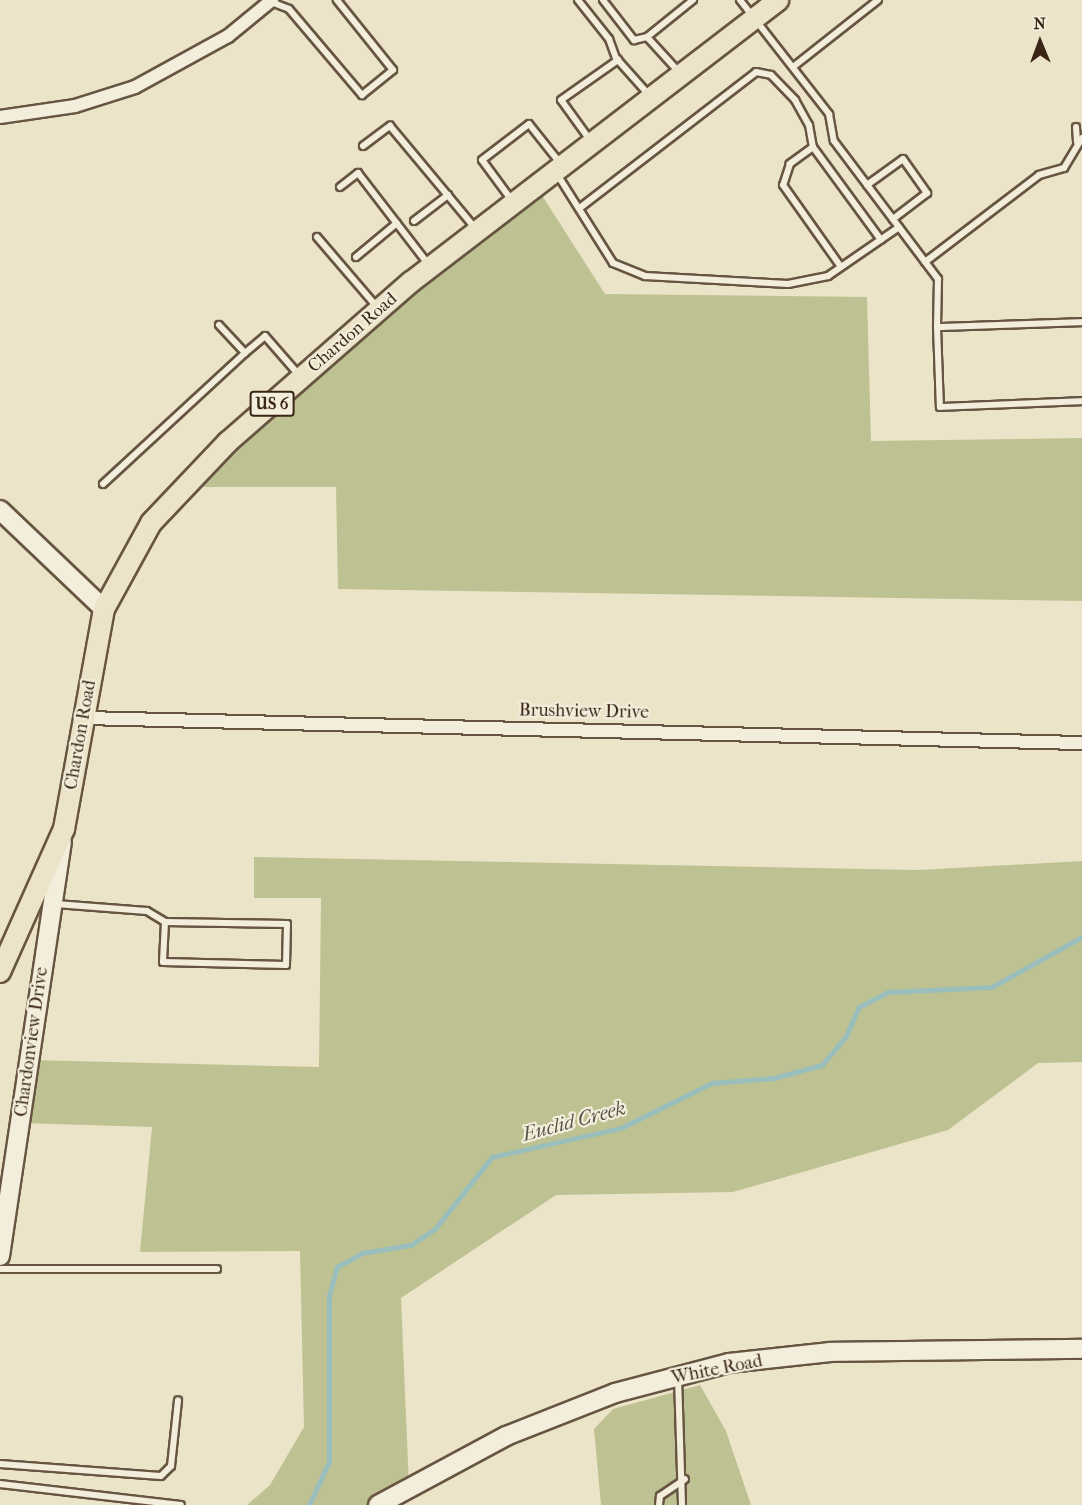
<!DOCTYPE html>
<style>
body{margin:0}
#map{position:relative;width:1082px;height:1505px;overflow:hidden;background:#ece4c8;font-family:"IM FELL French Canon",serif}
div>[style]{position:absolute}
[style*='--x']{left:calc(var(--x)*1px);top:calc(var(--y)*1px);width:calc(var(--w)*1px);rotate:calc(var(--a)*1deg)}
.green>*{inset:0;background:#bec292}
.stream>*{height:4.5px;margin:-2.25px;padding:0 2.25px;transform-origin:2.25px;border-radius:2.25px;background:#99bebb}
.roads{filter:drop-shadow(2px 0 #675542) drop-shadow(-2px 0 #675542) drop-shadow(0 2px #675542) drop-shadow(0 -2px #675542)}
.lane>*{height:6px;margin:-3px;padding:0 3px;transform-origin:3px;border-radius:3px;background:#f3eddb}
.street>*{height:12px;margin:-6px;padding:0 6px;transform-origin:6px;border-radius:6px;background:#f3eddb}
.secondary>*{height:18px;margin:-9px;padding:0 9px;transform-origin:9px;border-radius:9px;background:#f3eddb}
.primary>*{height:20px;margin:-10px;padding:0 10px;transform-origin:10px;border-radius:10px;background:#ece4c8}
span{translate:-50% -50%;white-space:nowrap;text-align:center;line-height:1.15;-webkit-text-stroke:4.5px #f3eddb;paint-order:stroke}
.shield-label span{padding:2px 4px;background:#f3eddb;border:2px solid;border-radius:4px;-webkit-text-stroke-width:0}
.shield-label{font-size:16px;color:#3b2516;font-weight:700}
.street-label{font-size:18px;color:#3b2516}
.water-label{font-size:20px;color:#575348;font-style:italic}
.north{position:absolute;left:1010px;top:12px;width:60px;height:60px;-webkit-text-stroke:4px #f3eddb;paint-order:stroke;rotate:359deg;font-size:16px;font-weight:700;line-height:24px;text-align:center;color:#3b2516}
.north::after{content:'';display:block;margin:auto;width:21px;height:27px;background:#3b2516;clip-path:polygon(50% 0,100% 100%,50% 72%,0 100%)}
</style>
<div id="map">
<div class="green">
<i style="clip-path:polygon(536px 186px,605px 294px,867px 297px,871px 441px,1082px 438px,1082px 601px,338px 589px,336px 487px,183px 487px)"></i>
<i style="clip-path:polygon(254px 857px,919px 870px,1082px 861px,1082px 1062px,1038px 1063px,948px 1130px,733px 1192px,556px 1195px,401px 1298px,409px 1487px,378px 1505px,247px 1505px,270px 1485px,304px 1427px,300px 1251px,140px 1252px,152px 1127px,20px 1123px,30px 1060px,319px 1067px,321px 898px,254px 898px)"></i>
<i style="clip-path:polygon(700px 1385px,726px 1431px,751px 1505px,601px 1505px,594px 1429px,613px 1409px)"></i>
</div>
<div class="stream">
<i style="--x:309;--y:1505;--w:47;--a:-65.1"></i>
<i style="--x:329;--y:1462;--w:166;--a:-90"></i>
<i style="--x:329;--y:1296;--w:30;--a:-75"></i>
<i style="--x:337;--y:1267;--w:29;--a:-29"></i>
<i style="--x:362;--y:1253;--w:50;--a:-9.3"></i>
<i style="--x:411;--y:1245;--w:29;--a:-34"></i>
<i style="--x:435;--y:1229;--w:92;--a:-51.6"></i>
<i style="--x:492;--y:1157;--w:132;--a:-12.7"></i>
<i style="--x:621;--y:1128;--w:102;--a:-26.3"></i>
<i style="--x:712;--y:1083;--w:62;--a:-4.6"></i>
<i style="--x:774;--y:1078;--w:50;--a:-15.2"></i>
<i style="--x:822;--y:1065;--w:38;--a:-50"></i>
<i style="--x:846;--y:1036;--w:32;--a:-66"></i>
<i style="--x:859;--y:1007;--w:33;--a:-27"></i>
<i style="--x:888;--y:992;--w:104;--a:-2.8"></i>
<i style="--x:992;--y:987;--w:103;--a:-29.1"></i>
</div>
<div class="roads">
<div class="lane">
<i style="--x:578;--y:0;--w:50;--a:51.5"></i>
<i style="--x:609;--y:39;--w:20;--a:70"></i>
<i style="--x:616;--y:58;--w:50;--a:48.3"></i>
<i style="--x:603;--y:0;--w:51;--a:52.2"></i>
<i style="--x:634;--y:40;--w:13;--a:-13"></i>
<i style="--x:647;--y:37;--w:59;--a:-38.8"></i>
<i style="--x:740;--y:0;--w:145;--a:52"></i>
<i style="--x:829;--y:114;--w:27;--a:80"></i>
<i style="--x:834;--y:141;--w:173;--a:53"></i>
<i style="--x:938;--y:279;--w:48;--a:91.2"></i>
<i style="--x:271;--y:2;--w:19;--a:21"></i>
<i style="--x:289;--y:9;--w:113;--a:49.7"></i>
<i style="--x:362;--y:95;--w:40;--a:-39"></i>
<i style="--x:393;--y:70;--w:90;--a:-128.7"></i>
<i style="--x:647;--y:37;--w:47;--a:47.6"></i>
<i style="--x:793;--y:67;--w:108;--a:-38.2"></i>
<i style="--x:1076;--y:127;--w:15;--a:86"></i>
<i style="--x:590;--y:140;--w:49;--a:-125.9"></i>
<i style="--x:561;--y:100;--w:70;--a:-35.1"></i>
<i style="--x:363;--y:146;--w:34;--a:-37"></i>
<i style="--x:390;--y:126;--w:133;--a:50.2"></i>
<i style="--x:813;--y:147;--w:29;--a:144"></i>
<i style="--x:790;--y:164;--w:22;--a:108"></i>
<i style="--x:783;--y:185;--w:100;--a:54.7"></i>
<i style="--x:557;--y:174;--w:105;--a:57.8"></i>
<i style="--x:613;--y:263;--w:35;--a:22"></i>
<i style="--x:645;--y:276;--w:143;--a:3.2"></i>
<i style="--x:788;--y:284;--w:41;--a:-11.3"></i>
<i style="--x:828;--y:276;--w:86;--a:-34.6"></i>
<i style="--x:867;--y:185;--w:44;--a:-35.8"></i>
<i style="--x:903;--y:159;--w:42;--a:54.8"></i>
<i style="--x:927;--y:193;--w:43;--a:142.6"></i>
<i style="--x:340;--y:187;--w:23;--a:-38"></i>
<i style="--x:358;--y:173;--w:115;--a:52.4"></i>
<i style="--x:513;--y:202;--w:52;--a:-126.4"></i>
<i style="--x:482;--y:160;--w:59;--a:-37.5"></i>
<i style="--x:529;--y:124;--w:50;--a:51.5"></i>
<i style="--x:581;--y:207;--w:221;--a:-37.6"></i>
<i style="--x:756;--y:72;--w:15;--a:11"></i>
<i style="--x:771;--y:75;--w:35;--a:46"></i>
<i style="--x:795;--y:100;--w:29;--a:61"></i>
<i style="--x:809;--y:125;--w:22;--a:80"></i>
<i style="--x:813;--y:147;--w:115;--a:53.8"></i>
<i style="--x:414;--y:221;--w:43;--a:-37.4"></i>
<i style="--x:317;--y:237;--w:92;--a:49.4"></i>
<i style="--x:356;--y:257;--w:53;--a:-39.7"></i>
<i style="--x:925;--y:262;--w:143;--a:-37.3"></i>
<i style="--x:1039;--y:175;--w:26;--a:-16"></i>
<i style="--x:1064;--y:168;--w:35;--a:-59"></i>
<i style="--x:1082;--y:322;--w:145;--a:178"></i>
<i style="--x:937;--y:327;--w:80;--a:87.9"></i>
<i style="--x:940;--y:407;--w:142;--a:-2.4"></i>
<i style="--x:219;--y:325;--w:38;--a:47"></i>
<i style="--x:245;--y:353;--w:26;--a:-40"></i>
<i style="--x:265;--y:336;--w:52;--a:48.9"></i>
<i style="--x:103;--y:484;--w:193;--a:-42.7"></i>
<i style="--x:56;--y:904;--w:91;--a:4.4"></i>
<i style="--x:147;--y:911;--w:21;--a:31"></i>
<i style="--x:165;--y:922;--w:40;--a:92.9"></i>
<i style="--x:163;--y:962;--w:123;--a:1.4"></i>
<i style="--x:286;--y:965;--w:41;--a:-88.6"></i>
<i style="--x:287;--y:924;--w:122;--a:-179.1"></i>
<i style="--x:0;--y:1269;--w:217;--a:0"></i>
<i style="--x:678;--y:1377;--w:128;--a:88.2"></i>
<i style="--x:0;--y:1464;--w:161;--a:4.3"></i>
<i style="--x:161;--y:1476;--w:14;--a:-45"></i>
<i style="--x:171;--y:1466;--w:66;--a:-83.9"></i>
<i style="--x:0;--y:1484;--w:182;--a:6.6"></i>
<i style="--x:659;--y:1505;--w:9;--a:-84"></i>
<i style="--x:660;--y:1496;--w:30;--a:-34"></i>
</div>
<div class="street">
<i style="--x:0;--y:117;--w:76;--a:-8.3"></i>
<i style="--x:75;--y:106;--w:63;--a:-17.6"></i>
<i style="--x:135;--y:87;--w:106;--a:-28.7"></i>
<i style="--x:228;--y:36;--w:57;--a:-39.3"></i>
<i style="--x:85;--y:718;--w:997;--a:1.44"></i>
</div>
<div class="secondary">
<i style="--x:0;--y:510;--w:144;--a:43.6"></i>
<i style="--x:0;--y:1256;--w:419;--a:-81.5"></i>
<i style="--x:378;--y:1505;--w:145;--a:-28.3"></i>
<i style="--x:506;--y:1436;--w:117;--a:-21.5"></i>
<i style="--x:615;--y:1393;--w:118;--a:-14.7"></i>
<i style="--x:729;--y:1363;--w:102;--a:-6.2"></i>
<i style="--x:830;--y:1352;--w:252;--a:-0.7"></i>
</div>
<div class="primary">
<i style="--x:0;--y:972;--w:157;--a:-65.9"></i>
<i style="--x:64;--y:829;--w:224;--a:-79.7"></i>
<i style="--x:104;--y:609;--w:98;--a:-61.3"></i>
<i style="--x:151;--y:523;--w:112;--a:-46.5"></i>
<i style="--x:228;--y:442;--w:243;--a:-41.2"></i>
<i style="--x:411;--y:282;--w:463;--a:-37.5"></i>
</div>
</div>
<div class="shield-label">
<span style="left:272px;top:404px">US 6</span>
</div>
<div class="street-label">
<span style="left:353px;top:333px;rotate:-41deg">Chardon Road</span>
<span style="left:584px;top:712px;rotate:1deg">Brushview Drive</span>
<span style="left:81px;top:735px;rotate:-80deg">Chardon Road</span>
<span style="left:32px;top:1042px;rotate:-82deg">Chardonview Drive</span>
<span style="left:717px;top:1370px;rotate:-11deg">White Road</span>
</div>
<div class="water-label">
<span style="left:574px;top:1121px;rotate:-15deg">Euclid Creek</span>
</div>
<div class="north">N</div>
</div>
